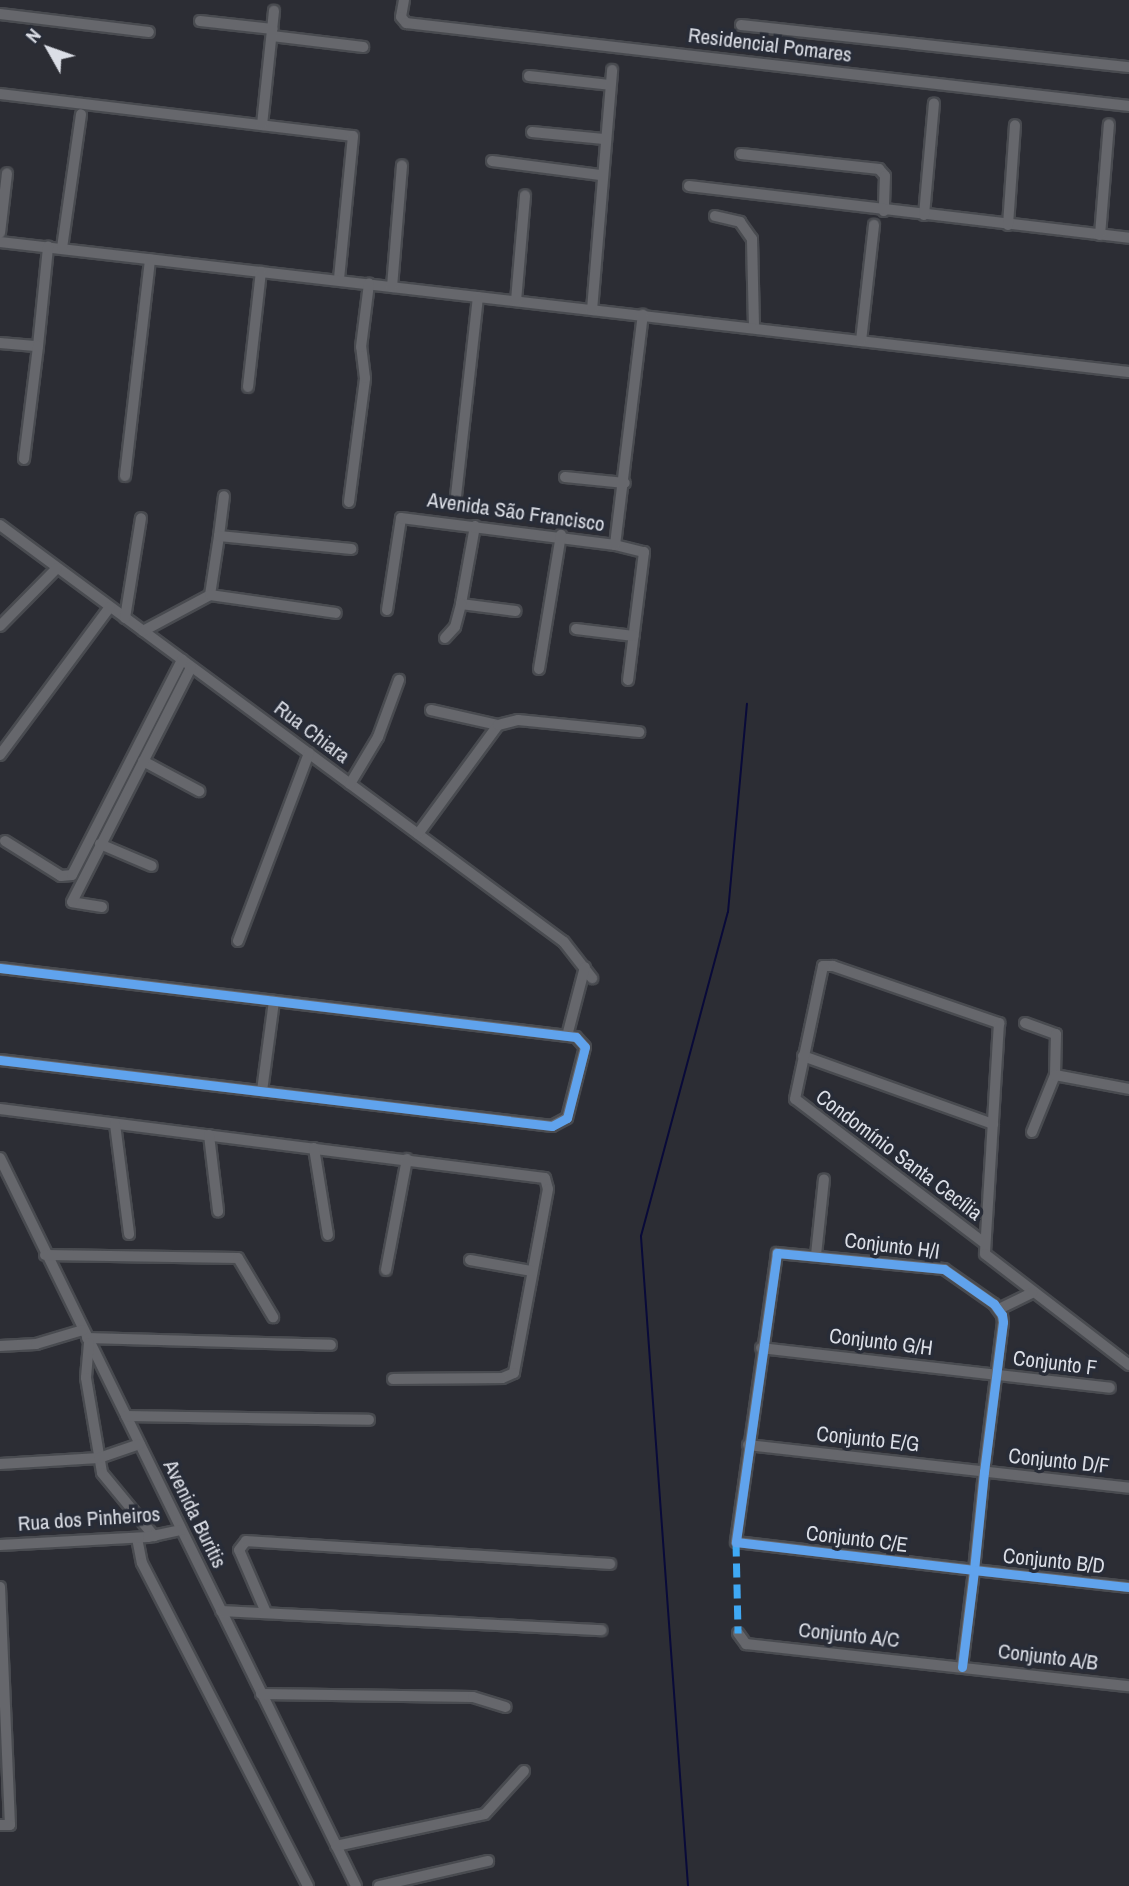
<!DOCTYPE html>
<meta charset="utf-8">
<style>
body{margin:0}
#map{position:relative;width:1129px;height:1886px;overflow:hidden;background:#2c2d34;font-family:"Archivo Narrow",sans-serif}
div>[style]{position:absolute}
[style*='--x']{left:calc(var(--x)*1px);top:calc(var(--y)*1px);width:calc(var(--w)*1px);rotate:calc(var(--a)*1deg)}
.stream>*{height:2px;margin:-1px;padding:0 1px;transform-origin:1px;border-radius:1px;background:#090a39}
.roads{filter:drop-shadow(2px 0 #494b50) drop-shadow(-2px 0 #494b50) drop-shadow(0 2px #494b50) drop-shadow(0 -2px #494b50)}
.minor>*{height:10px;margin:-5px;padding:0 5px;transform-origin:5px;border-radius:5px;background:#66676c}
.quiet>*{height:7px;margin-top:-3.5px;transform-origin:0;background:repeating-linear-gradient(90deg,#3fa9f5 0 14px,transparent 0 21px)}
.cycleway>*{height:9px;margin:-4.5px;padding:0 4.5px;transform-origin:4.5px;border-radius:4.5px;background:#60a3ed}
span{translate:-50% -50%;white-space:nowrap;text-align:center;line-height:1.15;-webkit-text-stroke:7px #282c37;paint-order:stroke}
.street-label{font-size:21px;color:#dbdee6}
.north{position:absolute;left:14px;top:14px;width:70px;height:70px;-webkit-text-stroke:5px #282c37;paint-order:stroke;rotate:310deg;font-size:19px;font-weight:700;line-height:28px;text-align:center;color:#dbdee6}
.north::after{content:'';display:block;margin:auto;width:24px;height:32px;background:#dbdee6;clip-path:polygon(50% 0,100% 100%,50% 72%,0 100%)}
</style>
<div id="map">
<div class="stream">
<i style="--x:688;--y:1886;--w:652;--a:-94.14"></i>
<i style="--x:641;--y:1236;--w:335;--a:-75"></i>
<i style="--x:728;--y:912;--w:209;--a:-84.8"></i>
</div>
<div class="roads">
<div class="minor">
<i style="--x:404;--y:0;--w:17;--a:100"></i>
<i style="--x:401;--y:17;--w:8;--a:50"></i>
<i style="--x:406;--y:23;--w:728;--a:6.55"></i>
<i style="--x:0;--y:14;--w:150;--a:6.9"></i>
<i style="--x:200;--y:21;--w:73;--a:6.3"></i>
<i style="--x:741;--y:25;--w:390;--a:6.2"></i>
<i style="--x:272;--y:36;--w:92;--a:6.9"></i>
<i style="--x:529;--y:76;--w:81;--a:6.3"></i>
<i style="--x:0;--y:94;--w:355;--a:6.8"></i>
<i style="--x:353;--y:136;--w:145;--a:95.6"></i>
<i style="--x:262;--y:125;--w:115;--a:-84"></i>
<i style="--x:532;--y:132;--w:72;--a:5.6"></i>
<i style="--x:741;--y:154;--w:139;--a:6.2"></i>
<i style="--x:879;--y:169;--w:9;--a:49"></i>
<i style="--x:885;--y:176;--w:35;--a:92"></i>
<i style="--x:492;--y:161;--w:109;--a:7.4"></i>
<i style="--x:689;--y:186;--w:443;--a:6.7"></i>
<i style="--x:924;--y:215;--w:112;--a:-84.9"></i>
<i style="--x:715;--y:216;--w:26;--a:13"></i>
<i style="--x:740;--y:222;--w:21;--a:55"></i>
<i style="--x:752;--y:239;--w:88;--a:88.7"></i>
<i style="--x:1008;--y:225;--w:100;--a:-86"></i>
<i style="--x:0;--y:233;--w:60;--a:-83.3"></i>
<i style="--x:1100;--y:235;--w:111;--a:-85.4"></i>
<i style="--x:0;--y:242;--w:1136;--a:6.57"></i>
<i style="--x:62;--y:248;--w:135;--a:-81.9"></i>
<i style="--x:392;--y:287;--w:122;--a:-85.3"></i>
<i style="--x:516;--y:301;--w:106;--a:-85.1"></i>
<i style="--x:592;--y:310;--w:241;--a:-85.2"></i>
<i style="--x:861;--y:341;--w:117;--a:-83.6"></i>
<i style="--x:0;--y:343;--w:38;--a:5"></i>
<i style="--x:38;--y:346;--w:100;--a:-84.2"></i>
<i style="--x:248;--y:387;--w:116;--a:-83.6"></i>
<i style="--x:24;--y:459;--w:114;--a:-82.9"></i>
<i style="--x:125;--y:476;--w:218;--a:-83.4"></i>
<i style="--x:565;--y:477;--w:60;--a:5.7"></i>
<i style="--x:349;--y:502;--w:125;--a:-82.6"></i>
<i style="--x:365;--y:378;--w:31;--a:-97"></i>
<i style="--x:361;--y:347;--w:64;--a:-82.8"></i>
<i style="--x:455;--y:505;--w:209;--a:-83.7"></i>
<i style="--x:0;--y:525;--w:701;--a:36.48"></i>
<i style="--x:564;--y:942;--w:46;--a:52.1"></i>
<i style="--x:475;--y:526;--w:79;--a:100.2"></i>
<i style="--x:461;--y:604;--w:55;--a:7.3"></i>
<i style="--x:219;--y:536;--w:40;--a:-82.9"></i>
<i style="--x:615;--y:545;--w:30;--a:14"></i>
<i style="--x:644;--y:552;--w:129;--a:97.1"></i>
<i style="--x:210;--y:595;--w:60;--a:-81.3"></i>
<i style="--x:219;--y:536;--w:133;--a:5.6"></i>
<i style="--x:387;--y:610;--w:93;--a:-81.3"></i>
<i style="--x:401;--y:518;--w:216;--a:7.2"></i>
<i style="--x:615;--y:545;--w:232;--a:-83.1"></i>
<i style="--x:125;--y:618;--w:101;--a:-80.9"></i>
<i style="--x:0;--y:626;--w:81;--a:-45.5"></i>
<i style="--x:576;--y:629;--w:58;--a:6.9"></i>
<i style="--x:143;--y:631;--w:76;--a:-28.2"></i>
<i style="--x:210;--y:595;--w:127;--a:8.1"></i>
<i style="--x:445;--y:638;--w:15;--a:-48"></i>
<i style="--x:455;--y:627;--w:24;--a:-75"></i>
<i style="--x:539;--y:669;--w:136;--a:-80.7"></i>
<i style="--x:431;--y:710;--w:69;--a:12.6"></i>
<i style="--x:0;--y:755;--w:184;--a:-53.4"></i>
<i style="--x:143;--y:761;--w:64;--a:28.2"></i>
<i style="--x:350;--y:784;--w:55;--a:-59.2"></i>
<i style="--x:378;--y:737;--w:61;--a:-69.8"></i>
<i style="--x:418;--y:834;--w:135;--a:-53.7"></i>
<i style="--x:498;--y:725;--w:21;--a:-14"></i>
<i style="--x:518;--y:720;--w:122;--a:5.7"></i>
<i style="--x:5;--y:841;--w:66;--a:32"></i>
<i style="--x:61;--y:876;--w:11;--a:-5"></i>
<i style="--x:72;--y:875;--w:242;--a:-62.9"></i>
<i style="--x:100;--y:844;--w:56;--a:22.9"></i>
<i style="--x:102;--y:907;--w:30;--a:-171"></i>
<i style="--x:72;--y:902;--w:263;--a:-63.1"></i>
<i style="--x:238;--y:941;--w:201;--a:-69.3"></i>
<i style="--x:0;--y:968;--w:580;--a:6.83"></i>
<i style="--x:576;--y:1037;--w:13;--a:48"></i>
<i style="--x:585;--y:1047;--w:73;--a:104.2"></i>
<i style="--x:567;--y:1118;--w:17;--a:152"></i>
<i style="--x:552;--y:1126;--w:556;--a:-173.18"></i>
<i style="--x:1025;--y:1023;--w:33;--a:20"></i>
<i style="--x:1056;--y:1034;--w:41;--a:91.4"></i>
<i style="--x:567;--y:1036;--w:71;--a:-75.4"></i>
<i style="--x:803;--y:1056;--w:202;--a:19.7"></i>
<i style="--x:262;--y:1091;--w:91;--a:-82.4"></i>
<i style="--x:0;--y:1109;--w:549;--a:7.22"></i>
<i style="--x:545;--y:1178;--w:11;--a:75"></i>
<i style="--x:548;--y:1189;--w:187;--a:100.5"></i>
<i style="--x:514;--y:1373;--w:13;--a:157"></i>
<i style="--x:502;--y:1378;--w:109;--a:179.5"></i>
<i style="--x:115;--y:1124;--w:111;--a:82.7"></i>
<i style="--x:1032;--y:1132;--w:61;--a:-68"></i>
<i style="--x:1055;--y:1075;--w:75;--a:10.7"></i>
<i style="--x:209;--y:1135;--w:77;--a:83.2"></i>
<i style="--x:314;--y:1148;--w:88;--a:80.9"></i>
<i style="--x:0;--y:1158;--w:810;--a:63.94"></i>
<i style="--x:983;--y:1242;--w:236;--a:-142.7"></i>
<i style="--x:795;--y:1099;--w:136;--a:-78.1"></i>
<i style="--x:823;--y:966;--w:10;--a:0"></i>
<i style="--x:833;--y:966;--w:176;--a:19"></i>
<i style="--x:999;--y:1023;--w:231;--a:93.5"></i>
<i style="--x:985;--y:1254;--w:182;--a:37.6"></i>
<i style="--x:45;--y:1255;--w:193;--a:0.9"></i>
<i style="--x:238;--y:1258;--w:69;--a:59.3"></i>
<i style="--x:816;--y:1255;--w:76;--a:-84"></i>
<i style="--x:470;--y:1260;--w:63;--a:10.1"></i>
<i style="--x:386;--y:1270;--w:113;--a:-79.3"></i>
<i style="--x:999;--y:1309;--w:37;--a:-26"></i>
<i style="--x:87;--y:1338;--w:244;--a:1.6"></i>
<i style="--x:89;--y:1343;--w:35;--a:95"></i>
<i style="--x:86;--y:1378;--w:96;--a:80.4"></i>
<i style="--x:102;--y:1473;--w:82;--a:50.5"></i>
<i style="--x:0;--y:1346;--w:36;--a:-3"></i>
<i style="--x:36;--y:1344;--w:49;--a:-16.6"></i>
<i style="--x:761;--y:1348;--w:351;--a:6.5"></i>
<i style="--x:126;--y:1416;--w:243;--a:0.9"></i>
<i style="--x:748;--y:1445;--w:383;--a:6.4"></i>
<i style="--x:0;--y:1464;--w:99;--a:-3.5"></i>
<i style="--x:99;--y:1458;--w:43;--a:-18.9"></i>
<i style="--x:137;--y:1538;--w:25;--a:79"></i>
<i style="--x:142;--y:1563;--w:363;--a:62.8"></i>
<i style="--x:0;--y:1545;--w:148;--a:-3.1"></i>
<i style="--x:148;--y:1537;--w:34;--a:-12"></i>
<i style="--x:0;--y:1587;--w:238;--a:87.6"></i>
<i style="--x:10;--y:1825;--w:10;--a:180"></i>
<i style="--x:265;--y:1610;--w:65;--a:-113.4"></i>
<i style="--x:239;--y:1550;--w:11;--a:-52"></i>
<i style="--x:246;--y:1541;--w:365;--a:3.6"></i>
<i style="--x:221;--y:1611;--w:381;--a:2.9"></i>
<i style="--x:738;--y:1633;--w:14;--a:54"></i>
<i style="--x:746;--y:1644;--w:385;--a:6.3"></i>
<i style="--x:962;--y:1667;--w:98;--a:-82.9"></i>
<i style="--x:974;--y:1570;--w:99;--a:-84.2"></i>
<i style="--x:984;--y:1472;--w:151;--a:-82.8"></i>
<i style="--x:1003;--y:1322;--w:7;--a:-98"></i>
<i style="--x:1002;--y:1315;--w:14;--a:-126"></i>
<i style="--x:994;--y:1304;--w:61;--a:-145"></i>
<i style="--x:944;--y:1269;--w:168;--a:-174.5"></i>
<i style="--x:777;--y:1253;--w:292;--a:98.1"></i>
<i style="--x:736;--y:1542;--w:240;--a:6.7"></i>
<i style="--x:974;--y:1570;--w:156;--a:6.3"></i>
<i style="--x:261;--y:1694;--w:212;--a:0.8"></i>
<i style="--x:473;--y:1697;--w:34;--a:17"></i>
<i style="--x:336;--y:1846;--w:152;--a:-12.1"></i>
<i style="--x:485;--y:1814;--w:58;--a:-47.8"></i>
<i style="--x:379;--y:1886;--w:112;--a:-12.9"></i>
</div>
</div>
<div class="quiet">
<i style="--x:736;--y:1542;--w:91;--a:88.7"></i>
</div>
<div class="cycleway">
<i style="--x:0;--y:968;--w:580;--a:6.83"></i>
<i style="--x:576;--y:1037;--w:13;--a:48"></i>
<i style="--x:585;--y:1047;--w:73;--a:104.2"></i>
<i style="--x:567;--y:1118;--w:17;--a:152"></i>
<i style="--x:552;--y:1126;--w:556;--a:-173.18"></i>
<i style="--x:962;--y:1667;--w:98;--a:-82.9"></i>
<i style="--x:974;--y:1570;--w:99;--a:-84.2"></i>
<i style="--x:984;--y:1472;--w:151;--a:-82.8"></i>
<i style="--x:1003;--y:1322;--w:7;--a:-98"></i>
<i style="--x:1002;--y:1315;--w:14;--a:-126"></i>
<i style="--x:994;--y:1304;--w:61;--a:-145"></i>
<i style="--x:944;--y:1269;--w:168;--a:-174.5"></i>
<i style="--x:777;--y:1253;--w:292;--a:98.1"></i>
<i style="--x:736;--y:1542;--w:240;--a:6.7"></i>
<i style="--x:974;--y:1570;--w:156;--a:6.3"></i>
</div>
<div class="street-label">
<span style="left:770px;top:45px;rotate:7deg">Residencial Pomares</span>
<span style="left:516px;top:512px;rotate:8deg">Avenida São Francisco</span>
<span style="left:312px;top:732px;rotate:37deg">Rua Chiara</span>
<span style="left:899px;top:1155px;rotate:37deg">Condomínio Santa Cecília</span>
<span style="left:892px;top:1246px;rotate:7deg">Conjunto H/I</span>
<span style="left:881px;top:1342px;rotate:7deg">Conjunto G/H</span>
<span style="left:1055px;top:1363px;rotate:7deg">Conjunto F</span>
<span style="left:868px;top:1439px;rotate:6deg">Conjunto E/G</span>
<span style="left:1059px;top:1461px;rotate:6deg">Conjunto D/F</span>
<span style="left:195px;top:1514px;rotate:64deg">Avenida Buritis</span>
<span style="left:89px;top:1519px;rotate:-4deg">Rua dos Pinheiros</span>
<span style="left:857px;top:1539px;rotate:7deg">Conjunto C/E</span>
<span style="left:1054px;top:1561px;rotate:6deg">Conjunto B/D</span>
<span style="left:849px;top:1635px;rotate:6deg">Conjunto A/C</span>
<span style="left:1048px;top:1657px;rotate:7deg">Conjunto A/B</span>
</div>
<div class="north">N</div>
</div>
